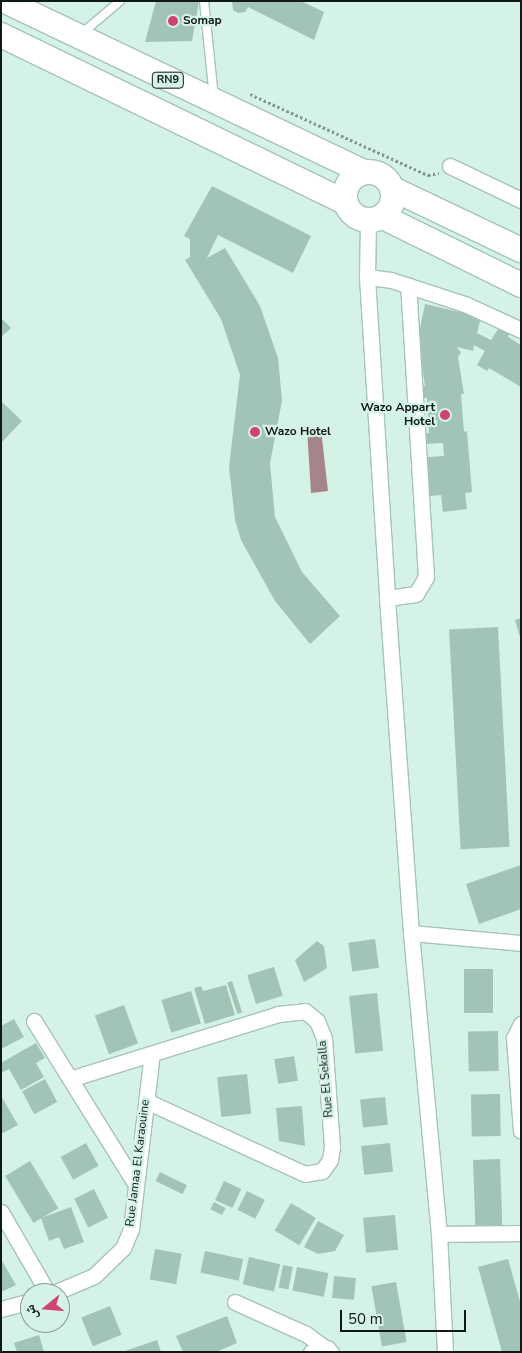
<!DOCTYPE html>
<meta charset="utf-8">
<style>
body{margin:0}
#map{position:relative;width:522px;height:1353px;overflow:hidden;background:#d5f2e6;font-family:"Nunito Sans","Noto Naskh Arabic",sans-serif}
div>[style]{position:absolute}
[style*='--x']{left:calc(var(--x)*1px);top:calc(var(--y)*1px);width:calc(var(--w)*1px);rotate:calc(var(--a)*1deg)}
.water>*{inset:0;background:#a5848b}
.building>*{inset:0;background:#a2c4b6;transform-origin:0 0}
.path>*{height:3px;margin-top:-1.5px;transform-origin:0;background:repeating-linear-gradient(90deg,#81968e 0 2.5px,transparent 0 5px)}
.roads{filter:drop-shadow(1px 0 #a7c3b7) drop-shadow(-1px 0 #a7c3b7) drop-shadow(0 1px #a7c3b7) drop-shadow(0 -1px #a7c3b7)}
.service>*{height:8px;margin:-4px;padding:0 4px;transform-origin:4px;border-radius:4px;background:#fff}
.minor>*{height:15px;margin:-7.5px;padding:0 7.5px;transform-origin:7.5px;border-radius:7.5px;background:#fff}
.primary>*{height:24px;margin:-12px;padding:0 12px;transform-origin:12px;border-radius:12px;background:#fff}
.primary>.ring{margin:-12px;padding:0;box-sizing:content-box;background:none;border:24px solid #fff;border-radius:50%}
.dots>*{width:14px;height:14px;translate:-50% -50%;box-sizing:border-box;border:2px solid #d5f2e6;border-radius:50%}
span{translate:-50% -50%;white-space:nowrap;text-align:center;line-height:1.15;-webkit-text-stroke:4.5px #d5f2e6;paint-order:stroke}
.shield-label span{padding:1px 4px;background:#d5f2e6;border:1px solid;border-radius:4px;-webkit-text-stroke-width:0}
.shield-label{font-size:11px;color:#0f1915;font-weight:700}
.poi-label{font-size:12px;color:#0f1915;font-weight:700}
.left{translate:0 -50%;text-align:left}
.right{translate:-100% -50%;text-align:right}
.street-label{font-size:12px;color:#0f1915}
.frame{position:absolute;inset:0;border:2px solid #0f1915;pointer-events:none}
.north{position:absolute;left:20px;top:1283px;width:50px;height:50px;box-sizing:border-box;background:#d5f2e6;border:1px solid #869b92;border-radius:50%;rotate:253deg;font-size:14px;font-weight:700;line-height:20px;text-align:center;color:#0f1915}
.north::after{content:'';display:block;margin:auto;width:18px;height:22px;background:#cf4374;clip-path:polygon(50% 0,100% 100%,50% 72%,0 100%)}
.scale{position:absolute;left:340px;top:1310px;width:126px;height:22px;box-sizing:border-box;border:2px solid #0f1915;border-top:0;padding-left:6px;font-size:15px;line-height:18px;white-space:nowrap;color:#0f1915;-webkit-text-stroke:4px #d5f2e6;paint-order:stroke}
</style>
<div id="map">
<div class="water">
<i style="clip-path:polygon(307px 429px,321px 430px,328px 491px,311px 493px)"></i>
</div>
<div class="building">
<i style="clip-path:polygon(156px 1px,199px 1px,192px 41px,145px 42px)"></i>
<i style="clip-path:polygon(232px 1px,301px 1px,324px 12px,314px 40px,248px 7px,245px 12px,238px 13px,233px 10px)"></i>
<i style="clip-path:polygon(212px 186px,311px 236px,293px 273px,218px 235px,207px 258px,225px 248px,260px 306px,278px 358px,282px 401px,270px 463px,275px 517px,302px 572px,340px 616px,310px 644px,275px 601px,241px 540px,235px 520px,229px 467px,240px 375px,221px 319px,185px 260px,190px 257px,190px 239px,184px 236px)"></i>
<i style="clip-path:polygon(425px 304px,481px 317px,477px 333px,491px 340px,500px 326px,510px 332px,508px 337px,521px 345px,521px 387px,489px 368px,487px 371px,477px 365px,485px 351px,474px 345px,473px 351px,457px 347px,461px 353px,458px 357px,464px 394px,461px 394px,464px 432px,467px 431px,472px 492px,465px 493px,467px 509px,443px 512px,441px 495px,430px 496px,427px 457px,444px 456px,443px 443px,426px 444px,425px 434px,429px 433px,427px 398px,422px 398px,421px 386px,425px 386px,418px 338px)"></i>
<i style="clip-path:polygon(1px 318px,11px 328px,1px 337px)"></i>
<i style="clip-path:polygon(1px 401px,22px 421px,1px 443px)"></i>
<i style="clip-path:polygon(521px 618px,521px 637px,520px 637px,515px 620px)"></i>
<i style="left:498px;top:627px;width:220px;height:49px;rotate:87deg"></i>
<i style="clip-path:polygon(521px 865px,521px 909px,479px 924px,466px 884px)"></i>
<i style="left:375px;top:939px;width:29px;height:27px;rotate:82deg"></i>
<i style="clip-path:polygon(317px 941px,324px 946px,327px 968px,304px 982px,295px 960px)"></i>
<i style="left:274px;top:967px;width:30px;height:28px;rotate:73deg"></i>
<i style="left:464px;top:969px;width:29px;height:44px"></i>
<i style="left:232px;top:981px;width:33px;height:5px;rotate:72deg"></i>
<i style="clip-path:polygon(226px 985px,235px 1015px,205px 1024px,194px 988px,201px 986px,203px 991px)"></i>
<i style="left:191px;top:991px;width:34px;height:31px;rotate:73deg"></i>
<i style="left:377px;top:993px;width:58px;height:28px;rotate:84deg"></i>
<i style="left:124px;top:1005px;width:41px;height:31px;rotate:70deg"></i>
<i style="clip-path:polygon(14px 1019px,24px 1037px,1px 1049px,1px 1026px)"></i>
<i style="left:498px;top:1031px;width:40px;height:30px;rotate:89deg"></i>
<i style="clip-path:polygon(36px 1043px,45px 1058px,36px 1063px,44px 1077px,21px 1090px,9px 1069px,1px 1073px,1px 1063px)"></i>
<i style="left:294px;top:1056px;width:25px;height:20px;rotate:81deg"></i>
<i style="left:247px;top:1074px;width:40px;height:30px;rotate:84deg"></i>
<i style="left:45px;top:1079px;width:26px;height:26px;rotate:62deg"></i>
<i style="left:500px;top:1094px;width:42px;height:29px;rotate:89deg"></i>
<i style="clip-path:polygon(1px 1096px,18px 1125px,1px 1134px)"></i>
<i style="left:385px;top:1097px;width:28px;height:25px;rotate:84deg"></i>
<i style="clip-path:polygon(302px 1106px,305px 1146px,279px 1141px,276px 1108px)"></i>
<i style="left:86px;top:1143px;width:26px;height:29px;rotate:61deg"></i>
<i style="left:390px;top:1143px;width:29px;height:29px;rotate:84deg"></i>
<i style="left:500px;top:1159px;width:71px;height:27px;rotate:88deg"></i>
<i style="left:30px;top:1161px;width:55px;height:29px;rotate:59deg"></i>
<i style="left:160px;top:1172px;width:30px;height:10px;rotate:26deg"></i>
<i style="left:224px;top:1181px;width:19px;height:21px;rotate:25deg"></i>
<i style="left:94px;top:1189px;width:32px;height:22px;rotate:64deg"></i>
<i style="left:247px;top:1191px;width:20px;height:21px;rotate:27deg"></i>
<i style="left:214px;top:1202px;width:13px;height:8px;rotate:27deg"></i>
<i style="left:291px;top:1203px;width:29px;height:32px;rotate:31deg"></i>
<i style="clip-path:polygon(71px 1207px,84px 1242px,64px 1249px,59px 1237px,49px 1241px,41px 1218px)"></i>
<i style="left:395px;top:1215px;width:35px;height:32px;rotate:85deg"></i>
<i style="clip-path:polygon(318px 1221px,344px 1235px,335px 1251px,318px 1254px,304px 1247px)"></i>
<i style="left:155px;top:1249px;width:27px;height:31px;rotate:10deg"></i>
<i style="left:205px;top:1251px;width:39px;height:22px;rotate:12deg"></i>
<i style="left:249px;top:1257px;width:32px;height:28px;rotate:13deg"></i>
<i style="clip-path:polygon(1px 1259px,16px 1285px,1px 1292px)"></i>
<i style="clip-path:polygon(508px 1259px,521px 1305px,521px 1352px,502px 1352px,478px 1267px)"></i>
<i style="left:283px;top:1265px;width:10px;height:23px;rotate:11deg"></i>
<i style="left:297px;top:1267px;width:32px;height:24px;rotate:11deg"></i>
<i style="left:334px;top:1276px;width:22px;height:22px;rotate:5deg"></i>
<i style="left:396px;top:1282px;width:61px;height:25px;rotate:80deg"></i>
<i style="left:110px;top:1306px;width:31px;height:31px;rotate:68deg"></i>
<i style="clip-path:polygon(227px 1316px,237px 1343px,216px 1352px,183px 1352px,176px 1336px)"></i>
<i style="clip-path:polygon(39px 1335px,44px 1352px,17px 1352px,14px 1343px)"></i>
<i style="clip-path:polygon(157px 1340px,161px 1352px,125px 1352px,125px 1351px)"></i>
</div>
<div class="path">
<i style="--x:250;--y:94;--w:196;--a:24.5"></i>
<i style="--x:428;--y:175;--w:11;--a:-10"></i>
</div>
<div class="roads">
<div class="service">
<i style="--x:204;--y:1;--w:97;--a:84.1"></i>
<i style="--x:81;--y:34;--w:51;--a:-40.2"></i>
</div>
<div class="minor">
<i style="--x:450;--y:166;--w:79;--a:25.6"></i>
<i style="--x:368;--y:221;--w:56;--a:91"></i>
<i style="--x:367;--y:277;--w:322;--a:86.4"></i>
<i style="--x:387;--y:598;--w:336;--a:85.9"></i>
<i style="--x:411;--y:933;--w:302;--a:84.7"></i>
<i style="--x:439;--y:1234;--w:118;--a:87.1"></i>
<i style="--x:367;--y:277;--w:24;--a:7"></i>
<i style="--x:391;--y:280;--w:80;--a:18.2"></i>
<i style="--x:467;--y:305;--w:60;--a:24.8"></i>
<i style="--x:387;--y:598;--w:29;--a:-8"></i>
<i style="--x:416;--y:594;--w:20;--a:-60"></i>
<i style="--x:426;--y:577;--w:292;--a:-93.5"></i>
<i style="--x:411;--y:933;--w:110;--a:5.2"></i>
<i style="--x:34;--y:1021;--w:193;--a:58.1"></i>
<i style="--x:521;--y:1024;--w:16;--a:117"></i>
<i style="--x:514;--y:1038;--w:93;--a:85.7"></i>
<i style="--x:73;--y:1078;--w:215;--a:-17.3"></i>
<i style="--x:278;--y:1014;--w:27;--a:-6"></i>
<i style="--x:305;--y:1011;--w:16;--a:40"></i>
<i style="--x:317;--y:1021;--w:18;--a:68"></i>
<i style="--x:324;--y:1038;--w:109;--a:85.8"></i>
<i style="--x:332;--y:1147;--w:13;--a:99"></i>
<i style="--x:330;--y:1160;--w:14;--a:126"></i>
<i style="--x:322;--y:1171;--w:17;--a:170"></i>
<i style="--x:305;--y:1174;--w:175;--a:-155.3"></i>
<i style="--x:1;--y:1212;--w:94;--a:59.9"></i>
<i style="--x:439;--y:1234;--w:82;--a:-0.7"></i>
<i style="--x:54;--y:1293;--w:43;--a:-23"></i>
<i style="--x:94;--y:1276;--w:40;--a:-44"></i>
<i style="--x:123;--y:1248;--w:21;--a:-67"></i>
<i style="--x:131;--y:1229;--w:176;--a:-83.2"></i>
<i style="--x:235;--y:1302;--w:78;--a:24.3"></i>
<i style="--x:306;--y:1334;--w:31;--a:36"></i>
<i style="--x:1;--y:1309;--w:30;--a:-15"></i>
<i style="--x:311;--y:1352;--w:17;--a:-13"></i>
</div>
<div class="primary">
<i style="--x:5;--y:1;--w:397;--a:25.5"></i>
<i style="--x:1;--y:35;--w:382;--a:25.9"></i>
<i class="ring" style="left:345px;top:172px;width:24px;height:24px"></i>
<i style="--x:393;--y:189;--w:142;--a:25.5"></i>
<i style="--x:383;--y:217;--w:154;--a:26.2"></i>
</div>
</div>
<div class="dots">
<i style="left:173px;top:21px;background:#cf4374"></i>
<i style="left:445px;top:415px;background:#cf4374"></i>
<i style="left:255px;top:432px;background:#cf4374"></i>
</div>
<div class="shield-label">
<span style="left:168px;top:80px">RN9</span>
</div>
<div class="poi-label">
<span class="left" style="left:183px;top:21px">Somap</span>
<span class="right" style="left:435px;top:415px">Wazo Appart<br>Hotel</span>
<span class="left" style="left:265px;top:432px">Wazo Hotel</span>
</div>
<div class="street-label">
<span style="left:326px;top:1079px;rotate:-95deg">Rue El Sekalla</span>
<span style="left:138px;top:1163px;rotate:-83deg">Rue Jamaa El Karaouine</span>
</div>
<div class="frame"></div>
<div class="north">ش</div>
<div class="scale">50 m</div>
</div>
